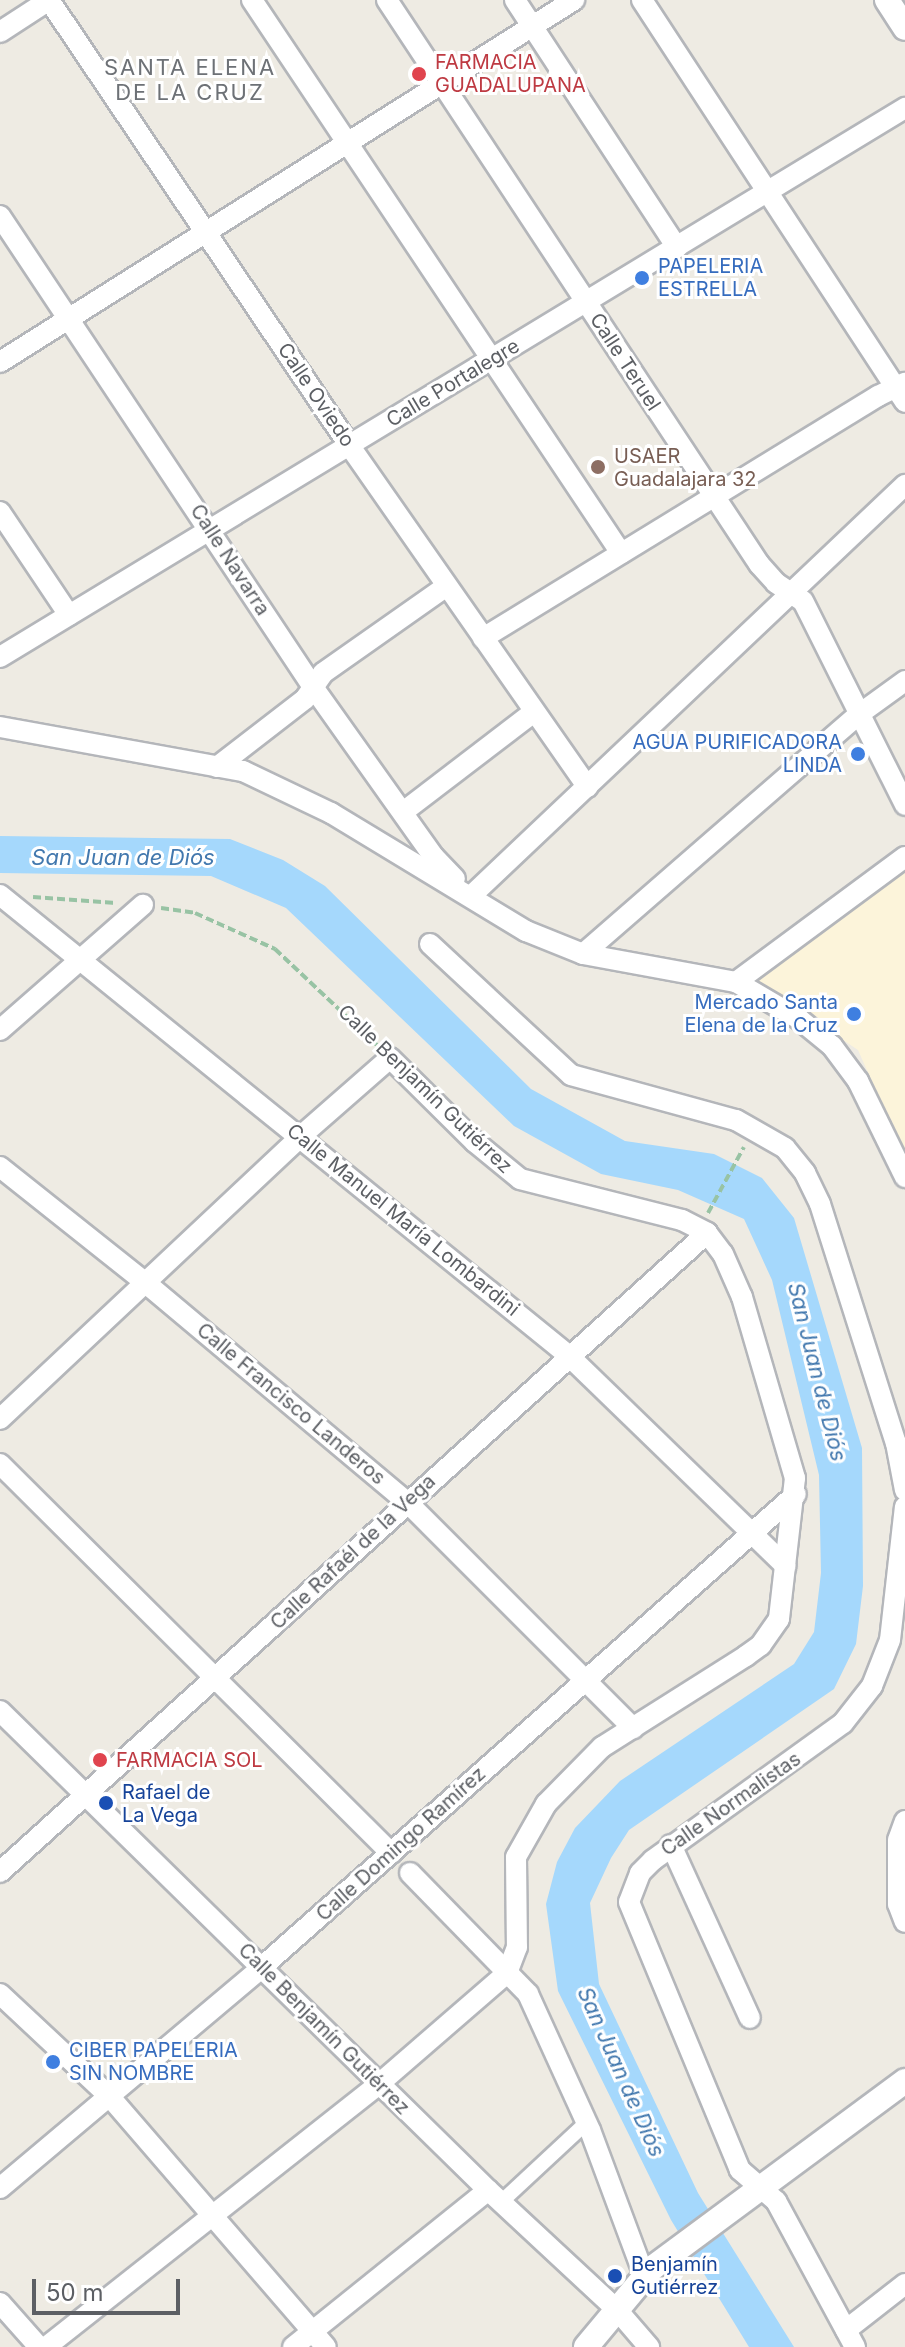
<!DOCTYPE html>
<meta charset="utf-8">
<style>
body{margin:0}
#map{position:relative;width:905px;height:2347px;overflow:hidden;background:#eeebe3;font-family:Inter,sans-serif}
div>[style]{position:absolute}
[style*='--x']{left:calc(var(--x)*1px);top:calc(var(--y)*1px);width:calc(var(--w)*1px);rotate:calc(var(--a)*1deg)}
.commercial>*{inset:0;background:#fcf4da}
.water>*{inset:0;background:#a5d8fc}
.path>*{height:4px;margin-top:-2px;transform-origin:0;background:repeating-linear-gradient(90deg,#98c3a4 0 8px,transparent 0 12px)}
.roads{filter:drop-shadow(2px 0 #b4b6ba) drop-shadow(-2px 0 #b4b6ba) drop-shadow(0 2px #b4b6ba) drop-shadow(0 -2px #b4b6ba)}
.pedestrian>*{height:14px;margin:-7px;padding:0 7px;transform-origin:7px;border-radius:7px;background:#fff}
.minor>*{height:20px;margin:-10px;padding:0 10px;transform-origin:10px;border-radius:10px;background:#fff}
.tertiary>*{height:24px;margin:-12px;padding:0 12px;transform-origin:12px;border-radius:12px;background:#fff}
.dots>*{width:22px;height:22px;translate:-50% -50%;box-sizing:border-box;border:4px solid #fff;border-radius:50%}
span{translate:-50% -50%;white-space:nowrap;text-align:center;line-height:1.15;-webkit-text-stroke:6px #fff;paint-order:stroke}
.health-label{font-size:20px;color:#be3a42}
.left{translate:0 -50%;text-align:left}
.shop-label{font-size:20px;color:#366cbe}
.right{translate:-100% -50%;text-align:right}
.street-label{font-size:20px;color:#5c5f64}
.education-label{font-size:20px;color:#785e54}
.transit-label{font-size:20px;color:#164399}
.neighbourhood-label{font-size:22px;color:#6d7176;letter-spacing:2px}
.water-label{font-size:22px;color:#4278ae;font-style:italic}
.scale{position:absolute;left:32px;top:2279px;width:148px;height:36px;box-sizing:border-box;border:4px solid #5c5f64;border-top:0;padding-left:10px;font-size:24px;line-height:28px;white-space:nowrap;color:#5c5f64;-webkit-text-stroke:6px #fff;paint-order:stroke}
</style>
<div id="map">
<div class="commercial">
<i style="clip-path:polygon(905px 861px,905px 1156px,858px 1050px,750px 978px)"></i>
</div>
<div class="water">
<i style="clip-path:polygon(0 836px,230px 839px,283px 860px,325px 886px,531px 1089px,625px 1141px,714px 1154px,762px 1178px,794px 1218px,862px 1448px,863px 1586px,856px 1644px,834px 1689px,629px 1830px,611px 1858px,590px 1903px,599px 1984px,698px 2193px,794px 2347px,749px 2347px,671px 2220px,558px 1991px,546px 1904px,557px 1862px,575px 1828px,620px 1781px,794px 1664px,814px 1632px,821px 1573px,819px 1475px,772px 1280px,744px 1219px,678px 1190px,601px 1174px,514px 1126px,286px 908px,211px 876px,0 873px)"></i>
</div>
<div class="path">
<i style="--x:33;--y:897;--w:83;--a:4.1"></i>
<i style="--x:161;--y:908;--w:34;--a:8"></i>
<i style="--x:195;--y:913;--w:88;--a:24.2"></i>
<i style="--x:275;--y:949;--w:141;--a:43.3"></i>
<i style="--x:708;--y:1213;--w:75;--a:-61.4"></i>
</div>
<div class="roads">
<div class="pedestrian">
<i style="--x:501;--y:2202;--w:117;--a:-42.9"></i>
</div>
<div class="minor">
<i style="--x:49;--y:0;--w:537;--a:56.01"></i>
<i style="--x:349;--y:445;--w:417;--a:55.1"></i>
<i style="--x:252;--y:0;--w:665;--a:56.29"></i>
<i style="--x:387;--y:0;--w:676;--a:56.59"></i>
<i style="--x:759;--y:564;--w:25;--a:48"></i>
<i style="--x:776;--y:583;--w:32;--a:34"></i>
<i style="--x:803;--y:601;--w:228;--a:63.4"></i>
<i style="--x:515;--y:0;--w:296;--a:56.8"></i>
<i style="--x:642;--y:0;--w:480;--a:56.8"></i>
<i style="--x:0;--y:32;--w:59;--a:-33.1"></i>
<i style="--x:0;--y:216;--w:566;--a:56.39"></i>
<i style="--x:313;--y:687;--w:209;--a:54.6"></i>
<i style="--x:434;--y:857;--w:30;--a:46"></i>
<i style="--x:0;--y:362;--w:679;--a:-32.24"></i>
<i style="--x:0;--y:512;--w:124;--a:56.2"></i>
<i style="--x:483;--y:638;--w:463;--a:-31.5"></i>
<i style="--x:878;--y:396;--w:30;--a:-26"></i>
<i style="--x:0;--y:657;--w:1059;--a:-31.24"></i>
<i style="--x:0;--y:727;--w:247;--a:10.3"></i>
<i style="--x:243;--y:771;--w:98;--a:25.5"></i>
<i style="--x:331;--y:813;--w:228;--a:31.2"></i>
<i style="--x:526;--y:931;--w:61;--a:22"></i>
<i style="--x:583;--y:954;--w:156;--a:10.4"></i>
<i style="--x:736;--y:982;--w:73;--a:30.4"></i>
<i style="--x:799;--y:1019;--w:43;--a:39.3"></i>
<i style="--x:832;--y:1046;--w:44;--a:53.4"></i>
<i style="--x:858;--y:1081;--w:107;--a:63.9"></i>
<i style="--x:217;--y:767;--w:111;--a:-37.7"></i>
<i style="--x:305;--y:699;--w:32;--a:-55"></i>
<i style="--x:323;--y:673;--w:151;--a:-35.1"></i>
<i style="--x:403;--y:812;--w:165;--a:-37.4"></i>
<i style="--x:0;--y:895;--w:731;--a:39"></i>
<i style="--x:568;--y:1355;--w:303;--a:44.1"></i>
<i style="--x:471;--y:896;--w:598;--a:-43.44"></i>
<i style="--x:430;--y:944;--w:192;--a:42.9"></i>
<i style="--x:571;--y:1075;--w:171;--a:15.3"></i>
<i style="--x:736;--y:1120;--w:56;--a:29.7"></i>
<i style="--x:785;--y:1148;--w:32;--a:51"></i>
<i style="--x:805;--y:1173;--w:34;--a:64"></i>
<i style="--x:820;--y:1204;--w:251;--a:72.4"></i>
<i style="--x:896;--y:1443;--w:48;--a:79.2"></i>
<i style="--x:583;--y:954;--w:364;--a:-41"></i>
<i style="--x:858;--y:715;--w:58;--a:-35.9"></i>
<i style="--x:736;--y:982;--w:210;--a:-36.5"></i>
<i style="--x:0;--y:1030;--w:190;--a:-41.2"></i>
<i style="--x:0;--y:1167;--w:188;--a:38.5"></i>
<i style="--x:147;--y:1284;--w:339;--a:40"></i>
<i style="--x:407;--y:1502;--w:320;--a:45"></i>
<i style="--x:0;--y:1419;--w:413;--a:-43.2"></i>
<i style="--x:301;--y:1136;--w:118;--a:-41.2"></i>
<i style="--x:390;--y:1058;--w:120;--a:44.7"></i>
<i style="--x:475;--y:1142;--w:58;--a:39.4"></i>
<i style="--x:520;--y:1179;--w:167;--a:14.2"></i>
<i style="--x:682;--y:1220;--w:28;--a:27"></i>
<i style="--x:707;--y:1233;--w:26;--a:53"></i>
<i style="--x:723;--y:1254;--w:47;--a:66.2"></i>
<i style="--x:742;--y:1297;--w:189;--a:73.7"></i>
<i style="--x:795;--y:1478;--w:142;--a:96.5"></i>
<i style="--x:779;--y:1619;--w:32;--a:125"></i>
<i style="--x:761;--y:1645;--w:19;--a:144"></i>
<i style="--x:746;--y:1656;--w:170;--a:147.7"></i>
<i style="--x:602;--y:1747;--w:80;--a:134.5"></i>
<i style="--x:546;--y:1804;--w:61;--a:119.5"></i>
<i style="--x:516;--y:1857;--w:90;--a:89.4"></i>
<i style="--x:517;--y:1947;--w:28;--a:111"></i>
<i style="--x:507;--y:1973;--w:169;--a:139.1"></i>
<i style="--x:379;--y:2084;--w:424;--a:141.7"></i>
<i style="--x:0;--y:1464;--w:552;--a:44.85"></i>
<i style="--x:0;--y:1711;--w:684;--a:44.47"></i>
<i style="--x:488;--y:2190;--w:178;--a:42.9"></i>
<i style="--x:618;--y:2311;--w:48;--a:49.3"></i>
<i style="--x:905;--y:1821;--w:20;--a:110"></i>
<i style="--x:898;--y:1840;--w:64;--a:90"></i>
<i style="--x:898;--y:1904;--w:19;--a:69"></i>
<i style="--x:671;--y:1845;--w:190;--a:65.5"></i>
<i style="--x:0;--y:1872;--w:953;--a:-42.11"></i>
<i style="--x:410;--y:1873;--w:169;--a:45.7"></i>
<i style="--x:528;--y:1994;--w:149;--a:65.5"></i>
<i style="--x:590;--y:2130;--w:158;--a:69.6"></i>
<i style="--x:0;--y:1994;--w:151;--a:43.1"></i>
<i style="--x:110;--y:2097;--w:330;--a:49.2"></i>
<i style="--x:0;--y:2188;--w:343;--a:-40.1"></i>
<i style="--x:262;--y:1967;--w:713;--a:-41.53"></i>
<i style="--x:0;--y:2303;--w:59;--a:48.4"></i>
<i style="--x:846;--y:2330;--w:75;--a:-37.9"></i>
<i style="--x:293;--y:2347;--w:250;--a:-38.8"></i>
<i style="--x:855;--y:2347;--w:166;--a:-118.4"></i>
<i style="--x:776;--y:2201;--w:48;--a:-139.3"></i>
<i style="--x:740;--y:2170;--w:290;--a:-112.5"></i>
<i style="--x:629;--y:1902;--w:31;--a:-69"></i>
<i style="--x:640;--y:1873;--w:18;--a:-45"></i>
<i style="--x:653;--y:1860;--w:234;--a:-35.8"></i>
<i style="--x:843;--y:1723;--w:47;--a:-51.9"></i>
<i style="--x:872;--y:1686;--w:49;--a:-68.6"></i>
<i style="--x:890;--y:1640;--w:134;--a:-83.6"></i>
</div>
<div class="tertiary">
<i style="--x:887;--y:0;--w:33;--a:57"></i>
<i style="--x:586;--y:2347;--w:102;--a:-50.2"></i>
<i style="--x:651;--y:2269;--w:316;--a:-36.5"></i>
</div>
</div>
<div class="dots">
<i style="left:419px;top:74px;background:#e0444e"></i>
<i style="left:642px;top:278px;background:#3f7fe0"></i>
<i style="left:598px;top:467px;background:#8d6e63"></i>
<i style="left:858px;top:754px;background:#3f7fe0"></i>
<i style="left:854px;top:1014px;background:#3f7fe0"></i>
<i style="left:100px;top:1760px;background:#e0444e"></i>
<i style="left:106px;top:1803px;background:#1a4fb4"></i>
<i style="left:53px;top:2062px;background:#3f7fe0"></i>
<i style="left:615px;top:2276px;background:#1a4fb4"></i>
</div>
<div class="health-label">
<span class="left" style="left:435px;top:74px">FARMACIA<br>GUADALUPANA</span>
<span class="left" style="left:116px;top:1760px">FARMACIA SOL</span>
</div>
<div class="shop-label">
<span class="left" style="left:658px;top:278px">PAPELERIA<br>ESTRELLA</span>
<span class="right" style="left:842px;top:754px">AGUA PURIFICADORA<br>LINDA</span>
<span class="right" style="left:838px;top:1014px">Mercado Santa<br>Elena de la Cruz</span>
<span class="left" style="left:69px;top:2062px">CIBER PAPELERIA<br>SIN NOMBRE</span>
</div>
<div class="street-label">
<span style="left:625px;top:362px;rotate:57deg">Calle Teruel</span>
<span style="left:453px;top:383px;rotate:-31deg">Calle Portalegre</span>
<span style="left:316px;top:395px;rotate:56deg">Calle Oviedo</span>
<span style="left:230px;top:560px;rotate:57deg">Calle Navarra</span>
<span style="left:425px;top:1089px;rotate:44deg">Calle Benjamín Gutiérrez</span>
<span style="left:403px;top:1220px;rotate:39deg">Calle Manuel María Lombardini</span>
<span style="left:291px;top:1404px;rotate:40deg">Calle Francisco Landeros</span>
<span style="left:353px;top:1552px;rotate:-43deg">Calle Rafaél de la Vega</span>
<span style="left:731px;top:1804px;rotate:-35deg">Calle Normalistas</span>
<span style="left:401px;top:1844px;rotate:-42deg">Calle Domingo Ramírez</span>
<span style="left:324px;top:2029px;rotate:45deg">Calle Benjamín Gutiérrez</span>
</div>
<div class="education-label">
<span class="left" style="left:614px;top:468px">USAER<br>Guadalajara 32</span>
</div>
<div class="transit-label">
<span class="left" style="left:122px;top:1804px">Rafael de<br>La Vega</span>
<span class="left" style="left:631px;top:2276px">Benjamín<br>Gutiérrez</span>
</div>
<div class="neighbourhood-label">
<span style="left:190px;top:80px">SANTA ELENA<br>DE LA CRUZ</span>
</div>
<div class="water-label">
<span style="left:123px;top:858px">San Juan de Diós</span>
<span style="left:817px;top:1372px;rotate:76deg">San Juan de Diós</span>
<span style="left:621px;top:2072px;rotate:66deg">San Juan de Diós</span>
</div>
<div class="scale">50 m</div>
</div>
